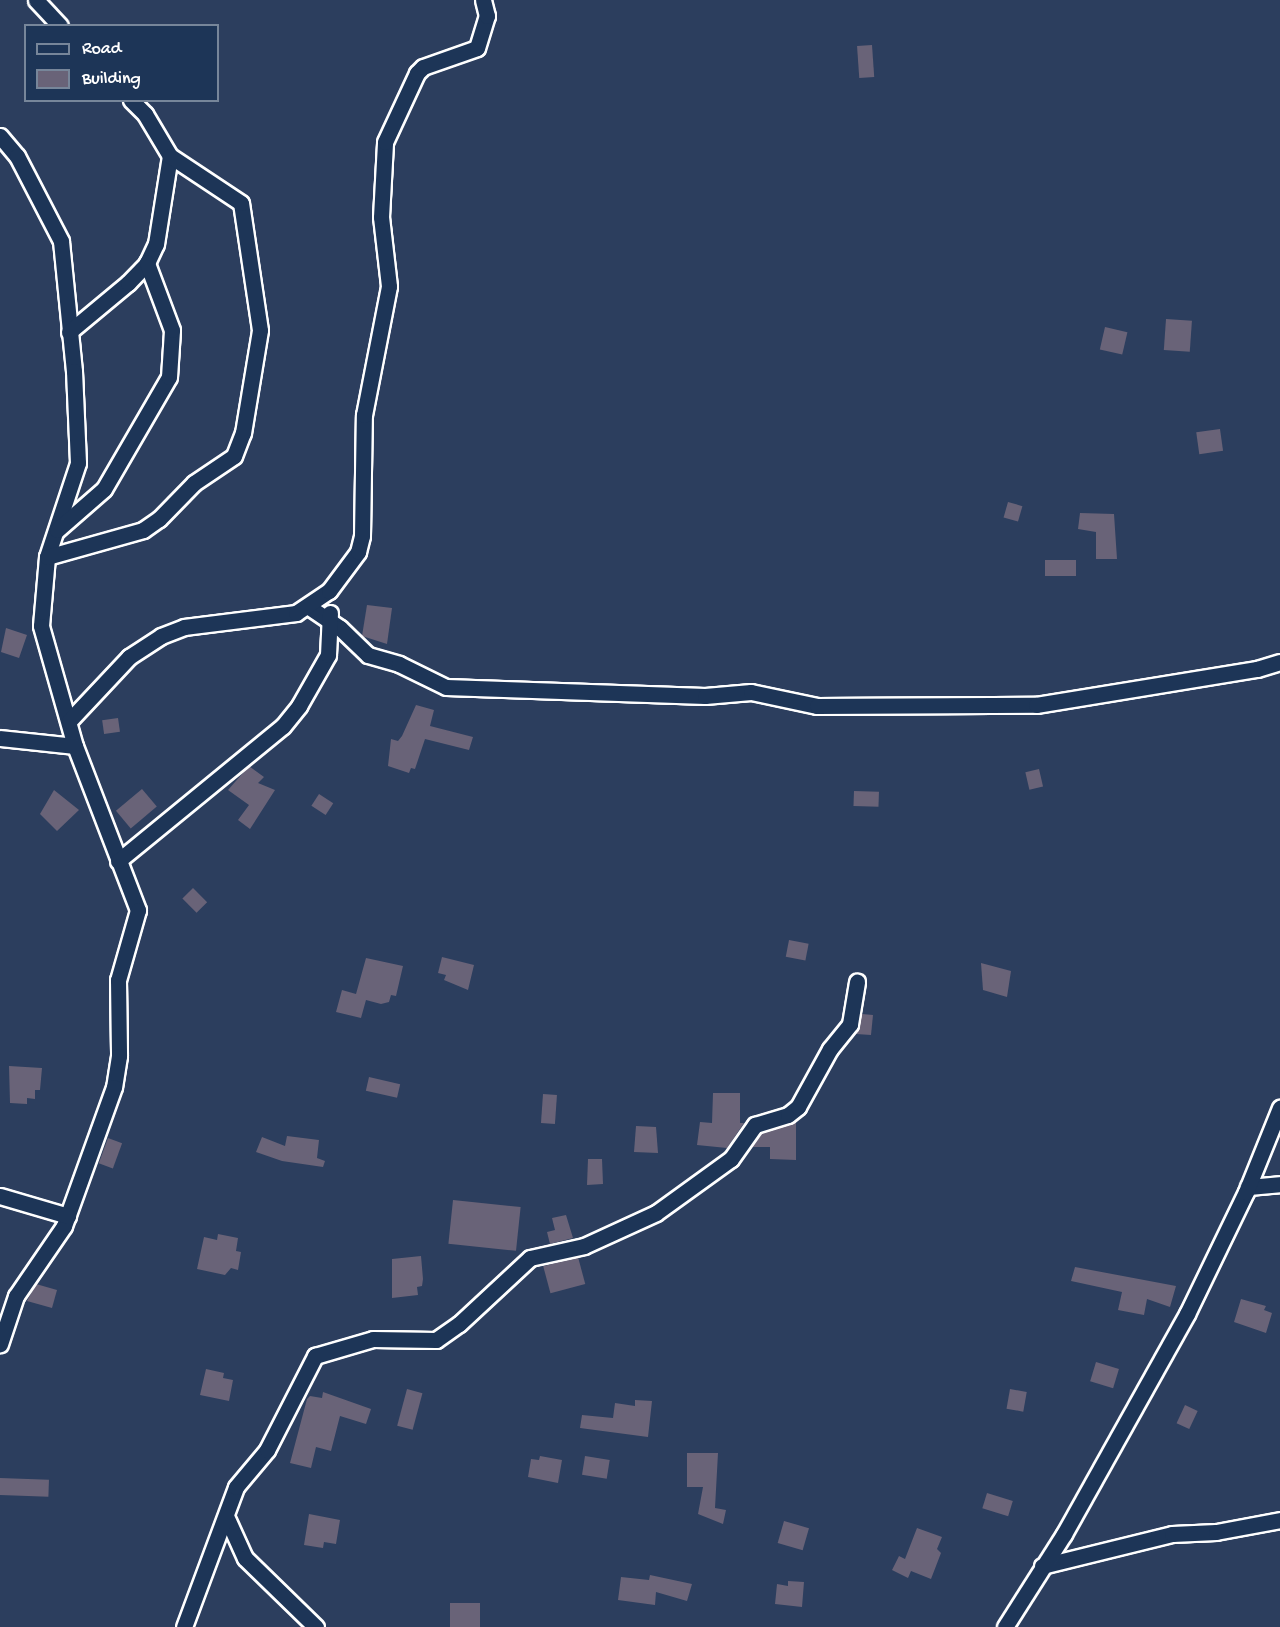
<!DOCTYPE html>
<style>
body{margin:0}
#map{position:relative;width:1280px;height:1627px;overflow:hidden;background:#2c3e5e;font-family:"Gochi Hand",sans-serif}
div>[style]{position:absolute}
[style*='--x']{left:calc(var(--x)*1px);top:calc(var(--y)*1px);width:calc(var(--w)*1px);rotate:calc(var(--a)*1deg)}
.building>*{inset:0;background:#696378;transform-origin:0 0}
.roads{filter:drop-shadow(2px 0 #fff) drop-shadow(-2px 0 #fff) drop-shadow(0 2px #fff) drop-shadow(0 -2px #fff)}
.street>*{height:15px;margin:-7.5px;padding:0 7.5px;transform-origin:7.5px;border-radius:7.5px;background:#1d3557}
span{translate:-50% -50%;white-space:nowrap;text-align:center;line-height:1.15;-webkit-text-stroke:4.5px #1d3557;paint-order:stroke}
.legend{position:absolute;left:24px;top:24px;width:195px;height:78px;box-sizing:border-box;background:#1d3557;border:2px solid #77869a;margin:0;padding:8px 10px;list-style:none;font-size:18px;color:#fff}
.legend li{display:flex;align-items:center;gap:12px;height:30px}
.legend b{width:30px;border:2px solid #77869a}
</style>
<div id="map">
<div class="building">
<i style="left:872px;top:45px;width:32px;height:15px;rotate:86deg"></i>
<i style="left:1166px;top:319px;width:26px;height:31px;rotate:4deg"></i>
<i style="left:1105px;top:327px;width:23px;height:23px;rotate:13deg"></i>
<i style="left:1220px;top:429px;width:22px;height:24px;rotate:82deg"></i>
<i style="left:1008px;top:502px;width:15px;height:16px;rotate:16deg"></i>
<i style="clip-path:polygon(1080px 513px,1114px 514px,1117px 559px,1096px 559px,1096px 532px,1078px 529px)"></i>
<i style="left:1076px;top:560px;width:16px;height:31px;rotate:90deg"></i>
<i style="clip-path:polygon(367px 605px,392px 608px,387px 644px,362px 636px)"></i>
<i style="clip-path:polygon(6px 628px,27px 635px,19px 658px,1px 652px)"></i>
<i style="clip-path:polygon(416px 705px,434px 710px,430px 726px,473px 737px,469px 750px,425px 739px,415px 769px,411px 768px,409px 773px,388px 766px,391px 739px,398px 741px,402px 736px)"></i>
<i style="left:118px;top:718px;width:14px;height:16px;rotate:82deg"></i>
<i style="clip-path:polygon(249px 766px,264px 777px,258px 783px,275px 790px,250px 829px,238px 820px,249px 805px,228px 790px)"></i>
<i style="left:1039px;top:769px;width:18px;height:14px;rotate:77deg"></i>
<i style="left:142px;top:789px;width:23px;height:34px;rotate:50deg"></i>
<i style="clip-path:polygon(54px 790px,79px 810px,57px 831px,40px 814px)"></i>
<i style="left:854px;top:791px;width:25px;height:15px;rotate:2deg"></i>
<i style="left:319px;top:794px;width:17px;height:14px;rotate:33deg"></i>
<i style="left:193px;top:888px;width:20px;height:15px;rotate:45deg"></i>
<i style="left:789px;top:940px;width:20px;height:17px;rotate:11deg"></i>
<i style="clip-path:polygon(442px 957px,474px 965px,468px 990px,444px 980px,446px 975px,438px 973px)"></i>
<i style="clip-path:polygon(366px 958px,403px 966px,396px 996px,391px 995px,389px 1002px,381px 1004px,366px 1000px,361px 1018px,336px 1012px,342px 990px,356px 994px)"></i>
<i style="clip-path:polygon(981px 963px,1011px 971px,1007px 997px,983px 990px)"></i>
<i style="clip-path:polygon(862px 1014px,873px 1015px,871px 1035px,856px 1034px)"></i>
<i style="clip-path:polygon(9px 1066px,42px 1068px,40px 1090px,35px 1090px,35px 1099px,27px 1098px,27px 1104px,10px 1103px)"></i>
<i style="left:369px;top:1077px;width:32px;height:14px;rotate:13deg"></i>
<i style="clip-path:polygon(713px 1093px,740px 1093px,740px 1123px,744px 1123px,727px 1148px,697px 1145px,700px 1122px,712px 1123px)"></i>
<i style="left:543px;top:1094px;width:14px;height:29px;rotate:4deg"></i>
<i style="clip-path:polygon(796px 1121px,796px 1160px,770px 1159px,770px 1147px,751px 1147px,761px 1133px)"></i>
<i style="clip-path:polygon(636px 1126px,656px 1127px,658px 1153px,634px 1152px)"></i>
<i style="clip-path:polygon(287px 1136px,319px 1140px,317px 1158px,325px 1161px,323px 1167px,282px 1161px,256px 1152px,262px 1137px,285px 1146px)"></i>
<i style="left:108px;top:1138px;width:15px;height:27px;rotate:20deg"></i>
<i style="clip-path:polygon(588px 1159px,602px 1159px,603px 1184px,587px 1185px)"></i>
<i style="left:453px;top:1200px;width:68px;height:44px;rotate:6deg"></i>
<i style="clip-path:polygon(566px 1215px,573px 1238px,550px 1244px,547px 1232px,555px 1230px,552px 1218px)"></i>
<i style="clip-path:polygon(218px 1234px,238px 1238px,236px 1251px,241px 1252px,238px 1270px,231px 1268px,225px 1275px,197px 1269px,204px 1237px,217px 1240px)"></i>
<i style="clip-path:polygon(421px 1256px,423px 1279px,422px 1286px,417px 1287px,418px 1295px,392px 1298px,392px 1259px)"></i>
<i style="left:578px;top:1257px;width:28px;height:36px;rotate:75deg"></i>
<i style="clip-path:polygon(1075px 1267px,1176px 1286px,1170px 1307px,1147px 1299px,1144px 1315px,1118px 1310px,1122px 1292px,1071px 1281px)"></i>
<i style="clip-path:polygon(36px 1284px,57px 1290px,52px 1308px,27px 1301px)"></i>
<i style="clip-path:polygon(1241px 1299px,1266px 1306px,1264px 1310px,1272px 1313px,1266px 1333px,1234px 1322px)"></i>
<i style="left:1096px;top:1362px;width:24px;height:20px;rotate:17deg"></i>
<i style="clip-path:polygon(206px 1369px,224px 1373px,223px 1378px,233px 1380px,229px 1401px,200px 1395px)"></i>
<i style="left:407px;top:1389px;width:16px;height:38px;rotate:15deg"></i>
<i style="left:1010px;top:1389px;width:17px;height:20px;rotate:10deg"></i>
<i style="clip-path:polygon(323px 1392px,371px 1409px,366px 1424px,340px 1416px,331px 1451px,316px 1447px,311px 1468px,290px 1463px,307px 1399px,310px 1396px,322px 1398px)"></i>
<i style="clip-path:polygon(635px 1400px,652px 1401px,648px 1437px,580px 1428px,582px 1415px,613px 1418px,615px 1403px,635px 1406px)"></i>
<i style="left:1185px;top:1405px;width:14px;height:20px;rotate:25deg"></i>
<i style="clip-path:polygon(687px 1453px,718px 1453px,715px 1508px,726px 1510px,723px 1524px,698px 1514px,703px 1487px,687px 1487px)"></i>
<i style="clip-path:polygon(540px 1456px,562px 1460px,558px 1483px,528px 1477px,531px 1459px,539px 1460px)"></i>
<i style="left:585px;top:1456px;width:25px;height:19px;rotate:9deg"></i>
<i style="left:0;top:1478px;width:49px;height:17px;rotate:2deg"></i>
<i style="left:987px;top:1493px;width:27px;height:16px;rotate:17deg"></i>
<i style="clip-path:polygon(309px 1514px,340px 1520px,336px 1544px,324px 1542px,323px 1548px,304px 1545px)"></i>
<i style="left:784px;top:1521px;width:26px;height:23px;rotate:16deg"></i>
<i style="clip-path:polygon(917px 1528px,942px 1537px,937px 1549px,941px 1553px,931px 1579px,911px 1571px,908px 1578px,892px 1570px,899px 1556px,905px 1559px)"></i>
<i style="clip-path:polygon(650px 1575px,692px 1584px,687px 1601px,656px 1592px,655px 1605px,618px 1600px,621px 1577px,649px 1580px)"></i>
<i style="clip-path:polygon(788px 1581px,804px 1582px,802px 1607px,775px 1604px,777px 1584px,788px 1586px)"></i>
<i style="left:480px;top:1603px;width:24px;height:30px;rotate:90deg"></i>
</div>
<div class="roads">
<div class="street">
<i style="--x:36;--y:0;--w:35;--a:47"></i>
<i style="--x:0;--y:136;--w:26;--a:50"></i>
<i style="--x:17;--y:156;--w:96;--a:62.6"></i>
<i style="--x:61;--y:241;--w:131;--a:84.3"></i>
<i style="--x:74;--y:371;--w:92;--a:87.5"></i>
<i style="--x:78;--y:463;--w:99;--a:108.3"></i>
<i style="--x:47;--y:557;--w:69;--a:95"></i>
<i style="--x:41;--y:626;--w:125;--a:74.2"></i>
<i style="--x:75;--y:746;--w:176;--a:69"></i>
<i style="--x:138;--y:910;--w:73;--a:105.9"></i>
<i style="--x:118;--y:980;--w:76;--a:89.2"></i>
<i style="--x:119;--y:1056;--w:31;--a:99"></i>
<i style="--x:114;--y:1087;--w:148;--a:109.8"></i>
<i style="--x:64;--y:1226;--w:85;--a:124.4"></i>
<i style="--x:16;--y:1296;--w:51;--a:108.4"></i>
<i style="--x:69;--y:332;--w:77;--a:-39.7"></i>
<i style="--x:128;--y:283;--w:28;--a:-46"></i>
<i style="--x:147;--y:263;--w:21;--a:-65"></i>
<i style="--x:156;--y:244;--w:89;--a:-81"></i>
<i style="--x:170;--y:156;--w:49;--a:-120.8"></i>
<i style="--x:145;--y:114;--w:20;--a:-135"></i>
<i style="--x:57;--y:530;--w:62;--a:-41.1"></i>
<i style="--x:104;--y:489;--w:129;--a:-59.9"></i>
<i style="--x:169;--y:377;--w:47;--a:-86.3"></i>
<i style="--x:172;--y:330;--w:72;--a:-110.5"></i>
<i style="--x:47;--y:557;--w:100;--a:-15.7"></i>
<i style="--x:143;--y:530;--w:19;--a:-35"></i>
<i style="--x:159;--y:519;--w:50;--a:-45.8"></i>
<i style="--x:194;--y:483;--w:48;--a:-34"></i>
<i style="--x:234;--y:456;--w:25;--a:-69"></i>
<i style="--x:243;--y:433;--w:104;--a:-80.6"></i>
<i style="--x:260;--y:330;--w:128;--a:-98.5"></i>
<i style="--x:241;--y:203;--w:85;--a:-146.5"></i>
<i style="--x:309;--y:607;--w:37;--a:34"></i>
<i style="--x:340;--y:628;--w:39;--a:44"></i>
<i style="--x:368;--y:655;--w:32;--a:16"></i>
<i style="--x:399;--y:664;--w:52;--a:26.1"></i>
<i style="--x:446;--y:687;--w:259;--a:2"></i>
<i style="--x:705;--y:696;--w:46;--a:-5"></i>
<i style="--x:751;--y:692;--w:67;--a:12"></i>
<i style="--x:817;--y:706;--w:219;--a:-0.3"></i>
<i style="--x:1036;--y:705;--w:224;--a:-9.3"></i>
<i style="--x:1257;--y:669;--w:24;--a:-17"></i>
<i style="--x:69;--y:721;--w:88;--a:-46.8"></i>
<i style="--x:129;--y:657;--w:38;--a:-33"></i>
<i style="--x:161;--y:636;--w:25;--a:-21"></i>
<i style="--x:184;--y:627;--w:113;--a:-7.1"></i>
<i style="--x:296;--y:613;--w:40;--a:-34"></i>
<i style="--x:329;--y:591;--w:49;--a:-53.4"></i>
<i style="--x:358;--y:552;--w:16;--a:-76"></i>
<i style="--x:362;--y:536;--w:121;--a:-89.1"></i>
<i style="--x:364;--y:415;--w:131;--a:-79"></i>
<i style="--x:389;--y:286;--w:69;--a:-96.6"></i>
<i style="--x:381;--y:217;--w:75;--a:-86.9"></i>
<i style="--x:385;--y:142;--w:76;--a:-65.1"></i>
<i style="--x:417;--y:73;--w:8;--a:-45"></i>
<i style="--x:423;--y:67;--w:57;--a:-19.4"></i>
<i style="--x:477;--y:48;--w:34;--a:-73"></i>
<i style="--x:487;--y:16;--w:16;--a:-104"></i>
<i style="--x:0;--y:738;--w:75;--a:6.1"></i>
<i style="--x:118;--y:861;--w:213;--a:-39.3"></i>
<i style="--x:283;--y:726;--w:26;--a:-51"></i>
<i style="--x:299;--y:706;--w:59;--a:-60.4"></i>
<i style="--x:328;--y:655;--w:42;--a:-87.3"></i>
<i style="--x:1248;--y:1187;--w:32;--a:-5"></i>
<i style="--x:0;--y:1196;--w:71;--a:16.4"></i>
<i style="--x:226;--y:1516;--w:46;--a:65.7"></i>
<i style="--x:245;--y:1558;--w:99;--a:44.2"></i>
<i style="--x:1042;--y:1566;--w:134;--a:-13.8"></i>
<i style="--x:1172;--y:1534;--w:44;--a:-2.6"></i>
<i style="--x:1216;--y:1532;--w:65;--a:-10.6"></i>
<i style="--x:184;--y:1627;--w:149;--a:-69.6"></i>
<i style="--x:236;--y:1487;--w:48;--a:-50"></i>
<i style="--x:267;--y:1450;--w:106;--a:-62.9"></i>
<i style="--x:315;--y:1356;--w:60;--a:-16.3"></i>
<i style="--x:373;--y:1339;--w:63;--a:0.9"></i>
<i style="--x:436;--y:1340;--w:28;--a:-35"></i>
<i style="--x:459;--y:1324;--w:97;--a:-42.9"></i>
<i style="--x:530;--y:1258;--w:55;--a:-12.5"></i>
<i style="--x:584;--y:1246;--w:79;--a:-24.6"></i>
<i style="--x:656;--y:1213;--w:92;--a:-35.8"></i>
<i style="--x:731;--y:1159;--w:42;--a:-54.8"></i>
<i style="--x:755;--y:1125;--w:34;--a:-17"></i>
<i style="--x:788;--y:1115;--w:13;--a:-39"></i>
<i style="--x:798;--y:1107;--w:66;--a:-61.1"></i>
<i style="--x:830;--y:1049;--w:32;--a:-51"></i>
<i style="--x:850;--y:1024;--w:43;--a:-80.5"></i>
<i style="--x:1005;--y:1627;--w:110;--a:-57.6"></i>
<i style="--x:1064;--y:1534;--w:252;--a:-60.8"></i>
<i style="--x:1187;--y:1314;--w:136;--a:-64.2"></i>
<i style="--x:1246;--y:1192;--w:91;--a:-68"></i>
</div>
</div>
<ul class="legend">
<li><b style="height:8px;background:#1d3557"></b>Road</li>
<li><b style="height:16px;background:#696378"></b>Building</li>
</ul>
</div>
